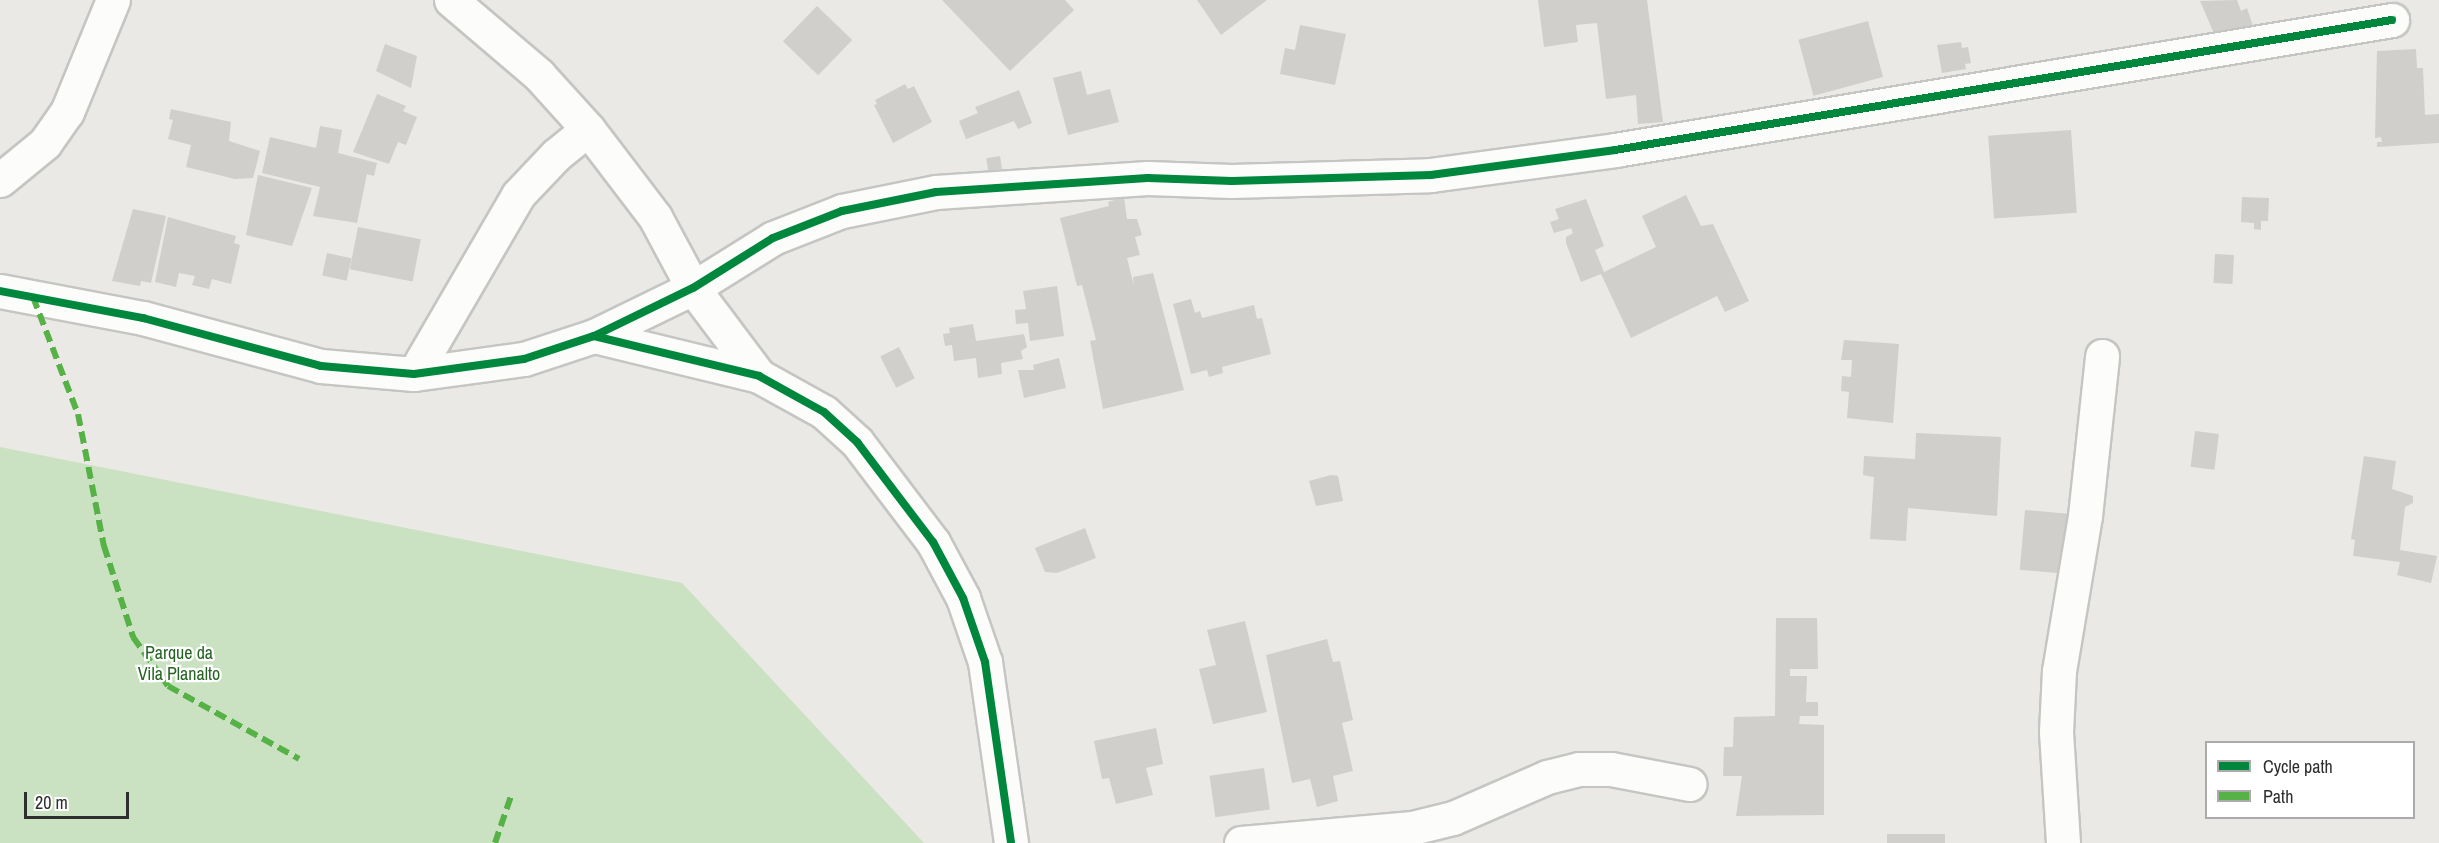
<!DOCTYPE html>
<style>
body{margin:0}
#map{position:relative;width:2439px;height:843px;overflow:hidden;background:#eae9e5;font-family:"Archivo Narrow",sans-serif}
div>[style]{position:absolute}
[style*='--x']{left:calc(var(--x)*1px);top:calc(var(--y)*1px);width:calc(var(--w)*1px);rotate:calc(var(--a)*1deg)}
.green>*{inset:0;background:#cae2c2}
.building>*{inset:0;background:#d0cfcb;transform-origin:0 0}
.roads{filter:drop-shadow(2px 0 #c5c5c4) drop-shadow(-2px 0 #c5c5c4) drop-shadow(0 2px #c5c5c4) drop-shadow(0 -2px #c5c5c4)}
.minor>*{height:33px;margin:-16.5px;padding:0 16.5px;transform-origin:16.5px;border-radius:16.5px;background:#fcfcfb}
.quiet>*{height:6px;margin-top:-3px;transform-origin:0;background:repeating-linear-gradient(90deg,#56b246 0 12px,transparent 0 18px)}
.cycleway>*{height:8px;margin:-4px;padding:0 4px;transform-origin:4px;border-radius:4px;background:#00873e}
span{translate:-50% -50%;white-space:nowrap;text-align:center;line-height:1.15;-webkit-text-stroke:4.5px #fff;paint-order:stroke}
.park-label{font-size:18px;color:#266424}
.legend{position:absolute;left:2205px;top:741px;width:210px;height:78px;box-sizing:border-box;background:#fff;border:2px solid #ababab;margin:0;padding:8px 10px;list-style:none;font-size:18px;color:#2e2e2e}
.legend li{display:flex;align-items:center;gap:12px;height:30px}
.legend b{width:30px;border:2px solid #ababab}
.scale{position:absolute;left:24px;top:792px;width:105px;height:27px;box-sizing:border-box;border:3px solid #2e2e2e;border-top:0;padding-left:8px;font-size:18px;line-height:21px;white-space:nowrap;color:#2e2e2e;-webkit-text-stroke:4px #fff;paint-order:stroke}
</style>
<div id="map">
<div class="green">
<i style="clip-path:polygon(0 447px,682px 583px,924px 843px,0 843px)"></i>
</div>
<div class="building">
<i style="clip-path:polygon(942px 0,1065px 0,1074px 10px,1010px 71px)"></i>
<i style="clip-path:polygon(1197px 0,1267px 0,1221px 35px)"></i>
<i style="clip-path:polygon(1538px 0,1647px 0,1663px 122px,1638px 124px,1636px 95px,1606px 99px,1597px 23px,1576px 25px,1578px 42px,1544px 47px)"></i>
<i style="clip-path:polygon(2237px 0,2241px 11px,2247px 8px,2255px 32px,2219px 45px,2200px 1px)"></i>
<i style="left:817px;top:6px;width:49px;height:49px;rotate:44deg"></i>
<i style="left:1868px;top:21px;width:58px;height:72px;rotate:75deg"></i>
<i style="clip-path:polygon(1300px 25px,1346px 34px,1335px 85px,1280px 74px,1285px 48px,1295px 50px)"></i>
<i style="clip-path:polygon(1961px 42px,1962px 48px,1968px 47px,1971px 63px,1965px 64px,1966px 69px,1942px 73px,1937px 45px)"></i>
<i style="clip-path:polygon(385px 44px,417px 56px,411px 88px,376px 71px)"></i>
<i style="clip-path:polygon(2416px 49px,2417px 68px,2423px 68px,2425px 115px,2439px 114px,2439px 143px,2377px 147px,2377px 142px,2382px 142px,2381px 137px,2375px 138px,2377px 51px)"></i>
<i style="clip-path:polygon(1081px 71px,1087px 95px,1110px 89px,1119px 122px,1068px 135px,1053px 78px)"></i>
<i style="clip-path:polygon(905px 84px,908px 89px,914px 86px,932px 122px,893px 143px,874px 105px,877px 104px,875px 100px)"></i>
<i style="clip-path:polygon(1019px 90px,1032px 123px,1018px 129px,1014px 121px,966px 139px,959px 121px,978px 113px,975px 107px)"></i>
<i style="clip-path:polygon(377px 94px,406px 106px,403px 111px,417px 117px,406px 145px,398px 142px,389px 164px,353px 152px)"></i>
<i style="clip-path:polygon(171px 109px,231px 122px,229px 141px,260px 151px,253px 178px,235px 179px,186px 167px,191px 145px,168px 139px,173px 120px,169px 119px)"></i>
<i style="clip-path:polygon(320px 126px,342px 130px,338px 153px,377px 163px,374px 176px,367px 174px,357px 223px,313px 216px,320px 187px,262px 173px,270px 137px,316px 148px)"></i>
<i style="left:2071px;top:130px;width:83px;height:83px;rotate:86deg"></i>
<i style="left:1000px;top:156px;width:13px;height:14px;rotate:81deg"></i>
<i style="clip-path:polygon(258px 175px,312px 188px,292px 246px,246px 235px)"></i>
<i style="clip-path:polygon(1686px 195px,1701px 226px,1713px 224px,1749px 301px,1725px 312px,1717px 296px,1631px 338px,1601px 274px,1581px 282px,1566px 243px,1566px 237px,1573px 233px,1571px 228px,1554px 233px,1550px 222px,1559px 219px,1555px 209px,1586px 199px,1604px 246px,1595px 250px,1604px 272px,1656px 247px,1642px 216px)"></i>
<i style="clip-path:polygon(1124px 197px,1127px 219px,1137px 219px,1142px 235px,1135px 237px,1140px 255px,1127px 258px,1134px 286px,1133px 277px,1153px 273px,1184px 390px,1103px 409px,1090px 341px,1096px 340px,1082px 285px,1077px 286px,1060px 218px,1109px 206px,1108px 202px)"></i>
<i style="clip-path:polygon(2242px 197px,2269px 198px,2268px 221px,2261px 221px,2261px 230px,2254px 229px,2254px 223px,2241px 222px)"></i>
<i style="clip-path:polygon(133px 209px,166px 216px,151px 283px,141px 281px,140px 286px,112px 281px)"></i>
<i style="clip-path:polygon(168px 217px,236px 236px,234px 243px,240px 245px,231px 284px,212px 279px,209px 289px,192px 285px,195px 276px,179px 273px,176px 287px,155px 282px)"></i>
<i style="left:358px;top:227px;width:64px;height:43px;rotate:11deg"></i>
<i style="left:327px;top:253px;width:25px;height:23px;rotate:12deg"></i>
<i style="left:2215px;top:254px;width:19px;height:29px;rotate:3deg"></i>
<i style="clip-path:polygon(1057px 286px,1064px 336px,1030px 341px,1028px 323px,1016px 324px,1015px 310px,1026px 309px,1023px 291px)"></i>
<i style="clip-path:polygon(1191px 299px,1195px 313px,1200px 311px,1202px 318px,1254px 305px,1257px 319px,1262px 318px,1271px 354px,1222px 367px,1223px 373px,1209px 377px,1207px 370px,1191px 374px,1173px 304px)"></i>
<i style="clip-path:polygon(973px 324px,976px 341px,1024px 334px,1027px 347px,1021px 351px,1023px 359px,1001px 363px,1002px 374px,978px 378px,976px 358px,954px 361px,952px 345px,945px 346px,943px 334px,950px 333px,949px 328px)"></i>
<i style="clip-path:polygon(1844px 340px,1899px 344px,1893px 423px,1847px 418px,1849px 392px,1841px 391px,1842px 376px,1851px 377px,1852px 360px,1841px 360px)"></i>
<i style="left:899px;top:347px;width:35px;height:21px;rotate:63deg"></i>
<i style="clip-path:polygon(1059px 358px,1066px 388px,1024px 398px,1018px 370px,1034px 370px,1033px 365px)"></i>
<i style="left:2195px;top:431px;width:24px;height:36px;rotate:7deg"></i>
<i style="clip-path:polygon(1916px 433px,2001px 437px,1997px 516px,1908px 508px,1906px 541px,1870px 539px,1874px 477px,1863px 475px,1864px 456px,1915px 459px)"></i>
<i style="clip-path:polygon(2364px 456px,2396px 461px,2392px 489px,2413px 496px,2413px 503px,2405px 507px,2400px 550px,2437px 556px,2431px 583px,2397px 575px,2400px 562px,2353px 556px,2355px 540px,2351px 539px)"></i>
<i style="clip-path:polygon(1331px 475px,1338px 476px,1343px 501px,1316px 506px,1309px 481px)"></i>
<i style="left:2025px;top:510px;width:54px;height:60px;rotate:5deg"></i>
<i style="clip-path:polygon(1085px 528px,1096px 558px,1057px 573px,1045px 572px,1035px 548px)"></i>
<i style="clip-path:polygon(1776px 618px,1817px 618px,1818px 669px,1790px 669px,1790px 676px,1807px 676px,1806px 702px,1818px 702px,1818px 716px,1800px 716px,1799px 724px,1824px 725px,1824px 815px,1736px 816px,1742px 776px,1723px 776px,1724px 747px,1733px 747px,1734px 717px,1775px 716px)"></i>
<i style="clip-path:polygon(1245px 621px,1267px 712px,1213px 724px,1199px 669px,1216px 665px,1207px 630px)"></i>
<i style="clip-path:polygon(1327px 639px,1333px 662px,1340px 661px,1353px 720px,1342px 723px,1353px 771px,1333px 776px,1338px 801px,1317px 807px,1310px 779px,1292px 783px,1266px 655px)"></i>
<i style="clip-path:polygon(1156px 728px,1163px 764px,1146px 768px,1153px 795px,1116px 804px,1109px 778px,1102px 779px,1094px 741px)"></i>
<i style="left:1264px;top:768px;width:42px;height:55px;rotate:82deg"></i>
<i style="left:1887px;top:834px;width:58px;height:9px"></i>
</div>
<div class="roads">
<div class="minor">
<i style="--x:451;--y:0;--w:116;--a:40.4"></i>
<i style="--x:539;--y:75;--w:73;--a:47.8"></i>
<i style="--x:588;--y:129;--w:111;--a:52.7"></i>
<i style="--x:655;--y:217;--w:81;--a:61.8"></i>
<i style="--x:693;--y:288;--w:110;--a:53.1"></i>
<i style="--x:0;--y:180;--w:58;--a:-39.4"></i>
<i style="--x:45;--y:143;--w:38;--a:-55"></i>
<i style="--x:67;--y:112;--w:121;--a:-67.7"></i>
<i style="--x:0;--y:291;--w:146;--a:10.7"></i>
<i style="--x:143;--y:318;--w:184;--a:15.1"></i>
<i style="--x:321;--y:366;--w:93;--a:4.9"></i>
<i style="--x:414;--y:374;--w:111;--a:-7.8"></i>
<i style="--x:524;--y:359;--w:74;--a:-18.2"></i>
<i style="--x:594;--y:336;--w:170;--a:13.6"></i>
<i style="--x:759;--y:376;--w:74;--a:29"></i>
<i style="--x:824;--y:412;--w:45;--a:42.3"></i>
<i style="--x:857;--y:442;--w:126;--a:52.8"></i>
<i style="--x:933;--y:542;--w:64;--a:61.8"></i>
<i style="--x:963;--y:598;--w:68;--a:71"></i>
<i style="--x:985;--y:662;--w:183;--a:81.8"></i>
<i style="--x:594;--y:336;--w:110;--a:-25.9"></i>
<i style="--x:693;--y:288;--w:94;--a:-32"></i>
<i style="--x:773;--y:238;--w:74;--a:-21.4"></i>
<i style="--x:842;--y:211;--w:96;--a:-11.4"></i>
<i style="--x:936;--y:192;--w:212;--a:-3.8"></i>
<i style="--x:1148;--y:178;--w:84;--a:2"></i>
<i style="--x:1232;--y:181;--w:199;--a:-1.7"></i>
<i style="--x:1431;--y:175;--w:186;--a:-7.7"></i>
<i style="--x:1615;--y:150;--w:788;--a:-9.5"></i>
<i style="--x:414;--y:374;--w:207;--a:-59.8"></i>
<i style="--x:518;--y:195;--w:55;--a:-46.5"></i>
<i style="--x:556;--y:155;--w:41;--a:-39.1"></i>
<i style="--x:1241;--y:843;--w:172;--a:-5"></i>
<i style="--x:1412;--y:828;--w:42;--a:-13.7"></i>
<i style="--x:1453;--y:818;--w:103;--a:-23.6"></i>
<i style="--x:1547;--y:777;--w:33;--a:-14"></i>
<i style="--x:1579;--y:769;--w:32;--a:0"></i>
<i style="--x:1611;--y:769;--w:80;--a:10.8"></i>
<i style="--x:2063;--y:843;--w:111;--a:-93.6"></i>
<i style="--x:2056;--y:732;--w:61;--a:-87.2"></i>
<i style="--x:2059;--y:671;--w:157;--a:-80.5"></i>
<i style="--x:2085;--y:516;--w:161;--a:-83.9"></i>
</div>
</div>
<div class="quiet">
<i style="--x:33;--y:297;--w:125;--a:69"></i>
<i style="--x:78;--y:414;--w:135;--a:78.9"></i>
<i style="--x:104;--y:546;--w:96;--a:72.3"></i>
<i style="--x:133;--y:637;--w:60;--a:54.5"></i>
<i style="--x:168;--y:686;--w:150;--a:29.1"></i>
<i style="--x:495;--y:843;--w:50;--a:-71.2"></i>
</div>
<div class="cycleway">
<i style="--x:0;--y:291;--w:146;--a:10.7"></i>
<i style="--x:143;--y:318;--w:184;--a:15.1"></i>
<i style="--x:321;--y:366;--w:93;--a:4.9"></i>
<i style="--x:414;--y:374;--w:111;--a:-7.8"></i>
<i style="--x:524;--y:359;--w:74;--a:-18.2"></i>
<i style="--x:594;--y:336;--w:170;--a:13.6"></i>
<i style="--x:759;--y:376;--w:74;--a:29"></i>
<i style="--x:824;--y:412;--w:45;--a:42.3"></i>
<i style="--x:857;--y:442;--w:126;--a:52.8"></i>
<i style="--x:933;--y:542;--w:64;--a:61.8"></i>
<i style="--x:963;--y:598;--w:68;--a:71"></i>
<i style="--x:985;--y:662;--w:183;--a:81.8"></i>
<i style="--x:594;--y:336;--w:110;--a:-25.9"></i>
<i style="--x:693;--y:288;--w:94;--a:-32"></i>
<i style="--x:773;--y:238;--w:74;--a:-21.4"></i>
<i style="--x:842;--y:211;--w:96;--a:-11.4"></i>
<i style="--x:936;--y:192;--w:212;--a:-3.8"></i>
<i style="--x:1148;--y:178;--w:84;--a:2"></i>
<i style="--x:1232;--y:181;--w:199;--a:-1.7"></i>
<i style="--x:1431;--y:175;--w:186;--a:-7.7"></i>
<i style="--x:1615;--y:150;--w:788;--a:-9.5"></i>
</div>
<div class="park-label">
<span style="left:179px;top:664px">Parque da<br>Vila Planalto</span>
</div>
<ul class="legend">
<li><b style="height:8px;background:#00873e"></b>Cycle path</li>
<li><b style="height:8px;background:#56b246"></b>Path</li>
</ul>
<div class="scale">20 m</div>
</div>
